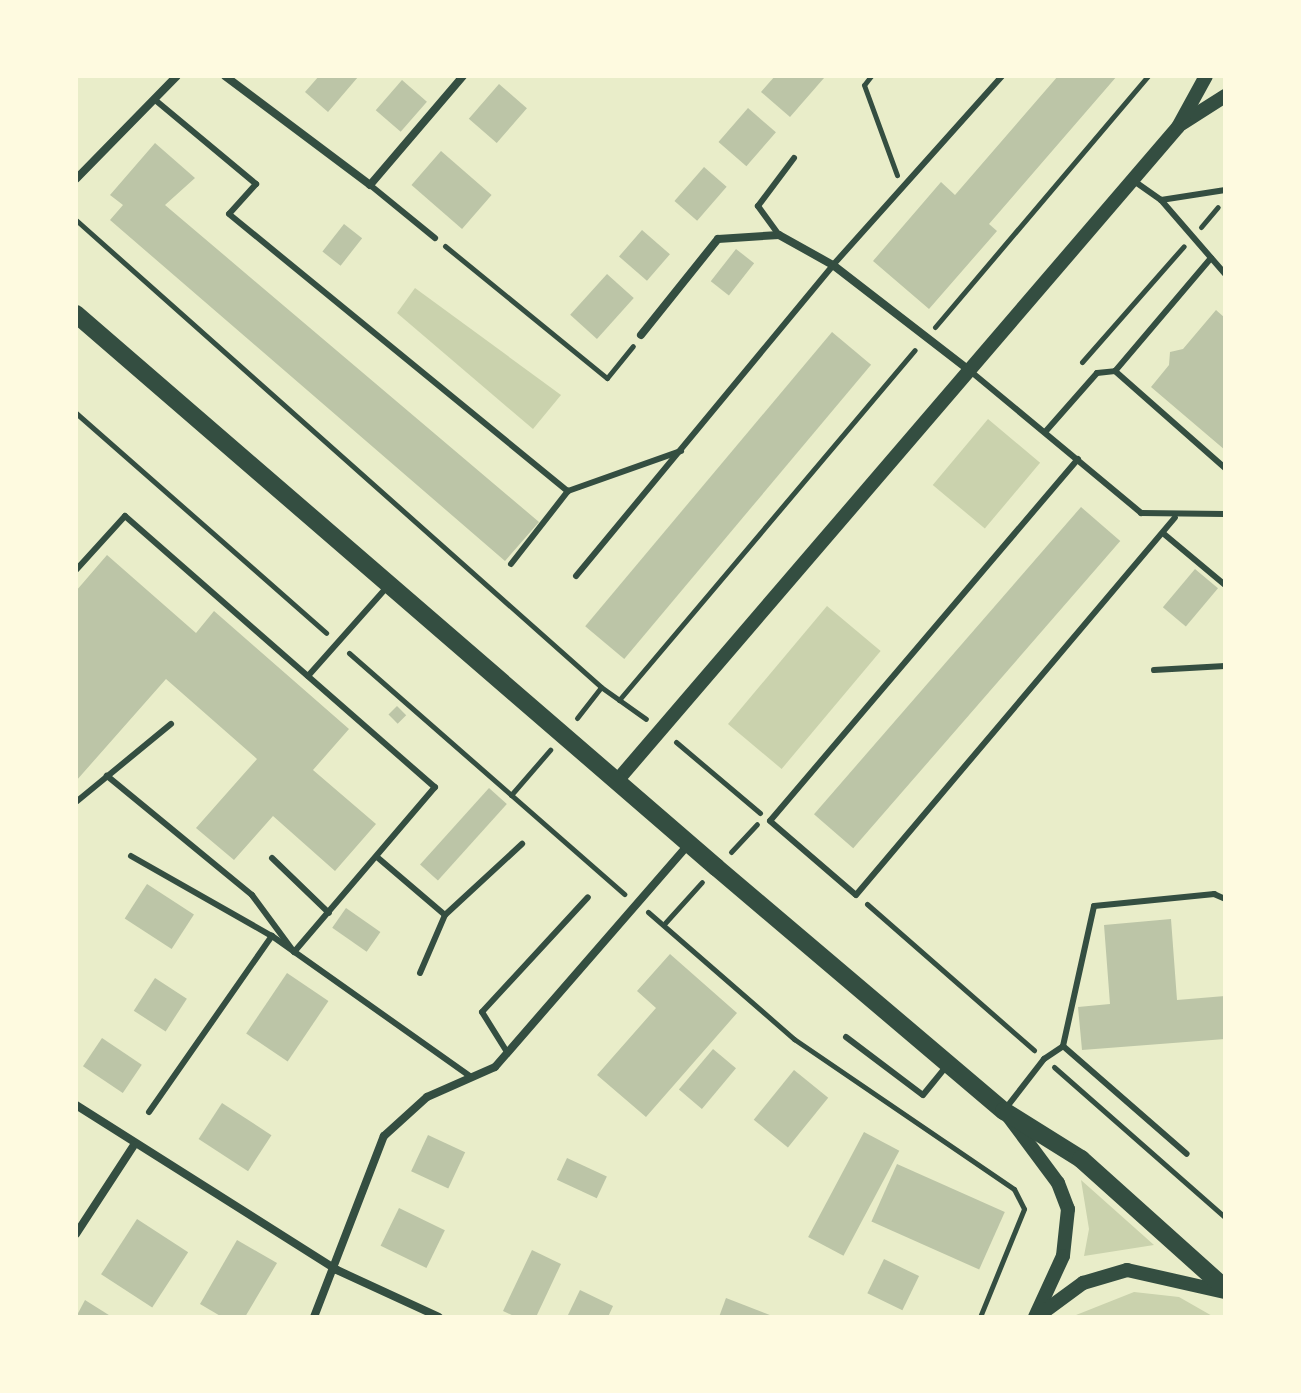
<!DOCTYPE html>
<style>
body{margin:0}
#map{position:relative;width:1301px;height:1393px;overflow:hidden;background:#e9edc9;font-family:Georgia,serif}
div>[style]{position:absolute}
[style*='--x']{left:calc(var(--x)*1px);top:calc(var(--y)*1px);width:calc(var(--w)*1px);rotate:calc(var(--a)*1deg)}
.green>*{inset:0;background:#cad2ad;transform-origin:0 0}
.building>*{inset:0;background:#bcc5a7;transform-origin:0 0}
.path>*{height:5px;margin:-2.5px;padding:0 2.5px;transform-origin:2.5px;border-radius:2.5px;background:#344e41}
.service>*{height:6px;margin:-3px;padding:0 3px;transform-origin:3px;border-radius:3px;background:#344e41}
.minor>*{height:8px;margin:-4px;padding:0 4px;transform-origin:4px;border-radius:4px;background:#344e41}
.tertiary>*{height:14px;margin:-7px;padding:0 7px;transform-origin:7px;border-radius:7px;background:#344e41}
.primary>*{height:18px;margin:-9px;padding:0 9px;transform-origin:9px;border-radius:9px;background:#344e41}
span{translate:-50% -50%;white-space:nowrap;text-align:center;line-height:1.15;-webkit-text-stroke:8px #fefae0;paint-order:stroke}
.frame{position:absolute;inset:0;border:78px solid #fefae0;pointer-events:none}
</style>
<div id="map">
<div class="green">
<i style="clip-path:polygon(415px 288px,561px 395px,533px 429px,397px 313px)"></i>
<i style="left:988px;top:419px;width:68px;height:86px;rotate:40deg"></i>
<i style="left:827px;top:606px;width:70px;height:154px;rotate:40deg"></i>
<i style="clip-path:polygon(1081px 1180px,1154px 1245px,1084px 1256px,1089px 1229px)"></i>
<i style="clip-path:polygon(1134px 1292px,1179px 1297px,1214px 1317px,1071px 1317px)"></i>
</div>
<div class="building">
<i style="clip-path:polygon(319px 76px,356px 76px,358px 77px,328px 112px,305px 92px)"></i>
<i style="clip-path:polygon(775px 76px,822px 76px,824px 78px,790px 117px,761px 92px)"></i>
<i style="clip-path:polygon(1058px 76px,1117px 76px,989px 224px,997px 231px,929px 309px,873px 261px,941px 182px,955px 195px)"></i>
<i style="left:402px;top:80px;width:33px;height:40px;rotate:41deg"></i>
<i style="left:499px;top:84px;width:37px;height:46px;rotate:41deg"></i>
<i style="left:748px;top:108px;width:37px;height:45px;rotate:41deg"></i>
<i style="clip-path:polygon(155px 143px,195px 178px,165px 205px,539px 522px,505px 561px,110px 220px,123px 205px,110px 195px)"></i>
<i style="left:441px;top:151px;width:67px;height:45px;rotate:41deg"></i>
<i style="left:704px;top:167px;width:30px;height:45px;rotate:41deg"></i>
<i style="left:344px;top:224px;width:23px;height:35px;rotate:38deg"></i>
<i style="left:642px;top:230px;width:37px;height:35px;rotate:41deg"></i>
<i style="left:736px;top:249px;width:23px;height:41px;rotate:38deg"></i>
<i style="left:607px;top:274px;width:36px;height:55px;rotate:42deg"></i>
<i style="clip-path:polygon(1216px 310px,1225px 318px,1225px 450px,1151px 387px,1169px 365px,1170px 352px,1183px 349px)"></i>
<i style="left:832px;top:332px;width:51px;height:384px;rotate:40deg"></i>
<i style="left:1081px;top:507px;width:52px;height:407px;rotate:41deg"></i>
<i style="clip-path:polygon(107px 555px,196px 633px,214px 611px,349px 729px,313px 770px,376px 824px,335px 871px,273px 816px,234px 860px,196px 828px,257px 759px,166px 679px,76px 781px,76px 591px)"></i>
<i style="left:1195px;top:569px;width:30px;height:50px;rotate:40deg"></i>
<i style="left:397px;top:706px;width:13px;height:12px;rotate:45deg"></i>
<i style="left:489px;top:788px;width:24px;height:103px;rotate:42deg"></i>
<i style="left:147px;top:884px;width:56px;height:41px;rotate:33deg"></i>
<i style="left:346px;top:908px;width:42px;height:24px;rotate:35deg"></i>
<i style="clip-path:polygon(1171px 919px,1177px 1000px,1225px 996px,1225px 1039px,1082px 1050px,1078px 1007px,1110px 1004px,1104px 925px)"></i>
<i style="clip-path:polygon(670px 954px,737px 1013px,646px 1117px,597px 1075px,656px 1008px,637px 991px)"></i>
<i style="left:287px;top:973px;width:50px;height:73px;rotate:34deg"></i>
<i style="left:155px;top:978px;width:38px;height:39px;rotate:33deg"></i>
<i style="left:102px;top:1038px;width:48px;height:34px;rotate:34deg"></i>
<i style="left:713px;top:1049px;width:30px;height:53px;rotate:40deg"></i>
<i style="left:794px;top:1070px;width:44px;height:64px;rotate:39deg"></i>
<i style="left:222px;top:1103px;width:59px;height:43px;rotate:33deg"></i>
<i style="left:864px;top:1132px;width:40px;height:119px;rotate:28deg"></i>
<i style="left:428px;top:1135px;width:41px;height:40px;rotate:25deg"></i>
<i style="left:567px;top:1158px;width:44px;height:24px;rotate:25deg"></i>
<i style="left:897px;top:1164px;width:118px;height:63px;rotate:24deg"></i>
<i style="left:399px;top:1208px;width:51px;height:42px;rotate:26deg"></i>
<i style="left:137px;top:1219px;width:61px;height:66px;rotate:33deg"></i>
<i style="clip-path:polygon(237px 1240px,277px 1263px,245px 1317px,222px 1317px,200px 1304px)"></i>
<i style="clip-path:polygon(532px 1250px,561px 1264px,536px 1317px,516px 1317px,503px 1311px)"></i>
<i style="left:884px;top:1259px;width:39px;height:38px;rotate:26deg"></i>
<i style="clip-path:polygon(580px 1290px,613px 1306px,608px 1317px,567px 1317px)"></i>
<i style="clip-path:polygon(726px 1298px,775px 1317px,719px 1317px)"></i>
<i style="clip-path:polygon(85px 1300px,112px 1317px,76px 1317px)"></i>
</div>
<div class="path">
<i style="--x:871;--y:76;--w:11;--a:128"></i>
<i style="--x:864;--y:85;--w:96;--a:69.9"></i>
<i style="--x:76;--y:220;--w:703;--a:41.65"></i>
<i style="--x:601;--y:687;--w:55;--a:35.4"></i>
<i style="--x:1201;--y:227;--w:26;--a:-50"></i>
<i style="--x:445;--y:246;--w:209;--a:39.2"></i>
<i style="--x:607;--y:378;--w:41;--a:-50.9"></i>
<i style="--x:935;--y:327;--w:329;--a:-49.7"></i>
<i style="--x:1082;--y:362;--w:154;--a:-48.7"></i>
<i style="--x:76;--y:413;--w:333;--a:41.3"></i>
<i style="--x:349;--y:653;--w:366;--a:41.2"></i>
<i style="--x:619;--y:700;--w:458;--a:-49.8"></i>
<i style="--x:577;--y:718;--w:39;--a:-52"></i>
<i style="--x:676;--y:742;--w:110;--a:40.2"></i>
<i style="--x:511;--y:795;--w:60;--a:-49.1"></i>
<i style="--x:731;--y:852;--w:38;--a:-47"></i>
<i style="--x:867;--y:904;--w:222;--a:41.2"></i>
<i style="--x:648;--y:912;--w:194;--a:41"></i>
<i style="--x:794;--y:1039;--w:266;--a:34.3"></i>
<i style="--x:1014;--y:1189;--w:22;--a:63"></i>
<i style="--x:1024;--y:1209;--w:117;--a:112.2"></i>
<i style="--x:665;--y:923;--w:55;--a:-47.9"></i>
<i style="--x:1054;--y:1067;--w:227;--a:41.3"></i>
</div>
<div class="service">
<i style="--x:154;--y:99;--w:133;--a:39.8"></i>
<i style="--x:256;--y:184;--w:40;--a:132"></i>
<i style="--x:229;--y:214;--w:438;--a:39.3"></i>
<i style="--x:1134;--y:181;--w:33;--a:35"></i>
<i style="--x:1161;--y:200;--w:65;--a:-8.9"></i>
<i style="--x:370;--y:185;--w:84;--a:39.2"></i>
<i style="--x:1161;--y:200;--w:98;--a:49.1"></i>
<i style="--x:779;--y:235;--w:36;--a:-126"></i>
<i style="--x:758;--y:206;--w:60;--a:-53.1"></i>
<i style="--x:1211;--y:258;--w:148;--a:130.3"></i>
<i style="--x:1115;--y:371;--w:147;--a:41.4"></i>
<i style="--x:969;--y:370;--w:224;--a:39.7"></i>
<i style="--x:1141;--y:513;--w:84;--a:0.7"></i>
<i style="--x:1046;--y:431;--w:77;--a:-48.7"></i>
<i style="--x:1097;--y:373;--w:18;--a:-6"></i>
<i style="--x:1078;--y:459;--w:475;--a:130.4"></i>
<i style="--x:770;--y:821;--w:113;--a:40.7"></i>
<i style="--x:856;--y:895;--w:494;--a:-49.8"></i>
<i style="--x:1164;--y:534;--w:80;--a:39.9"></i>
<i style="--x:511;--y:564;--w:93;--a:-52"></i>
<i style="--x:568;--y:491;--w:120;--a:-19.5"></i>
<i style="--x:76;--y:570;--w:73;--a:-47.8"></i>
<i style="--x:125;--y:516;--w:412;--a:41.2"></i>
<i style="--x:435;--y:787;--w:217;--a:130.5"></i>
<i style="--x:294;--y:952;--w:71;--a:-126.4"></i>
<i style="--x:252;--y:895;--w:188;--a:-140.6"></i>
<i style="--x:576;--y:576;--w:403;--a:-50.4"></i>
<i style="--x:833;--y:265;--w:254;--a:-48.2"></i>
<i style="--x:1154;--y:670;--w:71;--a:-3.2"></i>
<i style="--x:308;--y:676;--w:120;--a:-48.4"></i>
<i style="--x:76;--y:802;--w:123;--a:-39.4"></i>
<i style="--x:131;--y:856;--w:162;--a:29.6"></i>
<i style="--x:377;--y:857;--w:89;--a:40.5"></i>
<i style="--x:272;--y:858;--w:79;--a:44"></i>
<i style="--x:420;--y:973;--w:63;--a:-66.7"></i>
<i style="--x:445;--y:915;--w:105;--a:-42.7"></i>
<i style="--x:846;--y:1037;--w:96;--a:37"></i>
<i style="--x:923;--y:1095;--w:36;--a:-51"></i>
<i style="--x:1063;--y:1046;--w:164;--a:41.1"></i>
<i style="--x:507;--y:1052;--w:47;--a:-122"></i>
<i style="--x:482;--y:1012;--w:156;--a:-47.3"></i>
<i style="--x:1006;--y:1108;--w:62;--a:-52.2"></i>
<i style="--x:1044;--y:1059;--w:23;--a:-34"></i>
<i style="--x:1063;--y:1046;--w:143;--a:-77.5"></i>
<i style="--x:1094;--y:906;--w:121;--a:-5.7"></i>
<i style="--x:1214;--y:894;--w:12;--a:24"></i>
<i style="--x:149;--y:1112;--w:215;--a:-55.1"></i>
<i style="--x:272;--y:936;--w:244;--a:35.3"></i>
</div>
<div class="minor">
<i style="--x:225;--y:76;--w:181;--a:36.9"></i>
<i style="--x:370;--y:185;--w:143;--a:-49.5"></i>
<i style="--x:76;--y:179;--w:144;--a:-45.6"></i>
<i style="--x:641;--y:335;--w:123;--a:-51.3"></i>
<i style="--x:718;--y:239;--w:61;--a:-3.8"></i>
<i style="--x:779;--y:235;--w:62;--a:29.1"></i>
<i style="--x:833;--y:265;--w:172;--a:37.7"></i>
<i style="--x:76;--y:1105;--w:309;--a:32.3"></i>
<i style="--x:337;--y:1270;--w:112;--a:24.7"></i>
<i style="--x:76;--y:1234;--w:106;--a:-56.9"></i>
<i style="--x:314;--y:1317;--w:194;--a:-68.9"></i>
<i style="--x:384;--y:1136;--w:58;--a:-42.2"></i>
<i style="--x:427;--y:1097;--w:74;--a:-23.8"></i>
<i style="--x:495;--y:1067;--w:294;--a:-49"></i>
</div>
<div class="tertiary">
<i style="--x:1181;--y:124;--w:52;--a:-32.5"></i>
<i style="--x:616;--y:782;--w:863;--a:-49.37"></i>
<i style="--x:1178;--y:127;--w:58;--a:-61.2"></i>
<i style="--x:1009;--y:1117;--w:82;--a:53.4"></i>
<i style="--x:1058;--y:1183;--w:28;--a:69"></i>
<i style="--x:1068;--y:1209;--w:47;--a:96.1"></i>
<i style="--x:1063;--y:1256;--w:67;--a:114.7"></i>
<i style="--x:1038;--y:1316;--w:56;--a:-36.3"></i>
<i style="--x:1083;--y:1283;--w:46;--a:-16.5"></i>
<i style="--x:1127;--y:1270;--w:100;--a:12.7"></i>
</div>
<div class="primary">
<i style="--x:76;--y:314;--w:846;--a:40.83"></i>
<i style="--x:716;--y:867;--w:377;--a:40.3"></i>
<i style="--x:1004;--y:1111;--w:91;--a:31.9"></i>
<i style="--x:1081;--y:1159;--w:193;--a:41.9"></i>
</div>
<div class="frame"></div>
</div>
